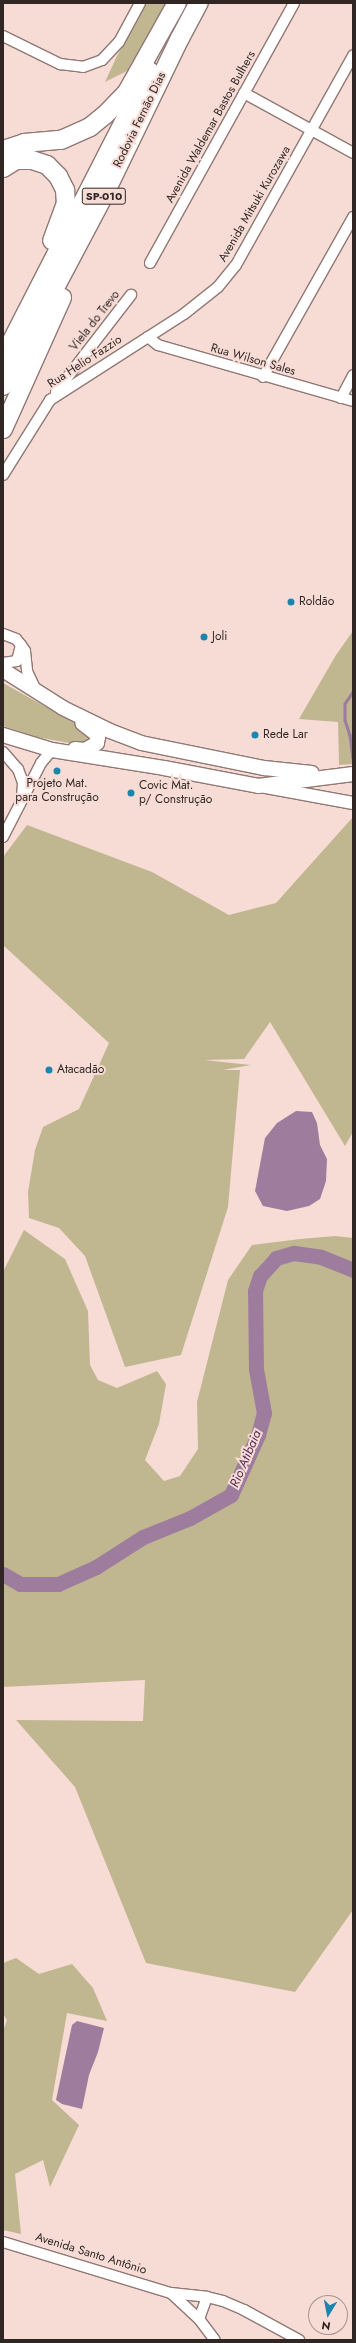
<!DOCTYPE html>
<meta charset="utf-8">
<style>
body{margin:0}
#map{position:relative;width:356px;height:2343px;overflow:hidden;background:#f7dcd6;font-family:Jost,sans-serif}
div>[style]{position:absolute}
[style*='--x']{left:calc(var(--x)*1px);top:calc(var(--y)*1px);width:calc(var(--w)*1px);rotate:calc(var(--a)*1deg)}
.green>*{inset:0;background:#c0b690}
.water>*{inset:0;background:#9d7c9d}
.stream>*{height:2.5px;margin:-1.25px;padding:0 1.25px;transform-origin:1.25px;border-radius:1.25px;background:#9d7c9d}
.river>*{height:15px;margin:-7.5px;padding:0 7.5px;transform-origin:7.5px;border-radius:7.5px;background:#9d7c9d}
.roads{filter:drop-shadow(1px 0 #907874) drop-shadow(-1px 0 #907874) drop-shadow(0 1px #907874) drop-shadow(0 -1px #907874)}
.minor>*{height:10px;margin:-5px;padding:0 5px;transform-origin:5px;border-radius:5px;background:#fff}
.tertiary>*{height:12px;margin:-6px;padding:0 6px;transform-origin:6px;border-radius:6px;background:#fff}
.secondary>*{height:14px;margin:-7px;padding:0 7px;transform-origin:7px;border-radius:7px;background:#fff}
.motorway>*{height:18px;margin:-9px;padding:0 9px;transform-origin:9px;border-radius:9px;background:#fff}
.dots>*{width:11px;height:11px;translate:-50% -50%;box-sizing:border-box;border:2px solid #f7dcd6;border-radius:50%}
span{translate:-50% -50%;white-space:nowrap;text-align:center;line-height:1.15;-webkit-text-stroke:4px #f7dcd6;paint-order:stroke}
.shield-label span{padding:1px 3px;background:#f7dcd6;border:1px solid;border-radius:3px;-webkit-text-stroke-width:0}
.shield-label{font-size:11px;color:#302725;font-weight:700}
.street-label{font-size:12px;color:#302725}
.poi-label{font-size:12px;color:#302725}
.left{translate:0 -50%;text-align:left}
.water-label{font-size:13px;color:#562b58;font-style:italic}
.frame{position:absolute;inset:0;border:4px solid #302725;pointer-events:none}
.north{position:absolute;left:308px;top:2295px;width:40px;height:40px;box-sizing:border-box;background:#f7dcd6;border:1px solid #a7948f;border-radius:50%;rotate:190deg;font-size:11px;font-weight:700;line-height:16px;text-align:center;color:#302725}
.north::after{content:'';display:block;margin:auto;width:14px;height:18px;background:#1b85ad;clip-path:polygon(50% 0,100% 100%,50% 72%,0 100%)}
</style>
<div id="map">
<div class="green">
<i style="clip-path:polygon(146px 3px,169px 3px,133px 68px,105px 82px,116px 58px)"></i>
<i style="clip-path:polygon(353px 631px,353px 764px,339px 765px,338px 722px,299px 719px,336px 655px)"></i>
<i style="clip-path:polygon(3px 683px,89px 731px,92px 737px,85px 746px,37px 737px,3px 726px)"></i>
<i style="clip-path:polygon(353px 817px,353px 1132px,345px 1146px,270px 1022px,244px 1059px,204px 1060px,251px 1065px,223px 1070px,240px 1070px,228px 1207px,181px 1355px,125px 1367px,85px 1256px,59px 1228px,29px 1218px,28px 1192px,35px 1150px,43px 1127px,79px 1109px,109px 1043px,3px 945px,3px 857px,27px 825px,152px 872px,229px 915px,276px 903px)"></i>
<i style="clip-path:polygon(24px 1230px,65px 1259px,88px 1311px,90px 1365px,98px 1380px,117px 1388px,157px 1371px,166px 1384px,159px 1424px,145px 1460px,164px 1481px,180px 1476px,198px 1449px,197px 1402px,228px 1280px,252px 1245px,300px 1239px,335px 1236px,353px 1238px,353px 1910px,295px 1992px,146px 1963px,75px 1787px,16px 1720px,143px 1721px,145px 1680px,3px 1687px,3px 1296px,4px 1270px)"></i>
<i style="clip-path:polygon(16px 1958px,39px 1974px,72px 1964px,93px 1988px,107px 2021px,67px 2013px,52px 2100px,79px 2125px,50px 2187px,43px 2160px,15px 2174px,21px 2234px,3px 2230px,3px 2031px,7px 2020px,3px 2014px,3px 1963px)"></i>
</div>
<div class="water">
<i style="clip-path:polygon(296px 1111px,312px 1112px,317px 1123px,320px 1145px,327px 1159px,326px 1181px,320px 1199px,309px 1206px,287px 1211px,263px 1206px,255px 1191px,265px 1138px,277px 1123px)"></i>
<i style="clip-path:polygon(77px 2021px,104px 2028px,98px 2052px,89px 2075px,82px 2109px,62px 2104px,56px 2100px,72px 2025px)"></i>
</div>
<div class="stream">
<i style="--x:353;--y:692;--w:14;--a:124"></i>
<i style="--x:345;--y:704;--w:16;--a:90"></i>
<i style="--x:345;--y:720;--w:16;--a:72"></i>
<i style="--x:350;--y:735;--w:23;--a:83"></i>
</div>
<div class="river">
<i style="--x:3;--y:1574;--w:20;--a:30"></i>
<i style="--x:20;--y:1584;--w:38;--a:0"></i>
<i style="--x:58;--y:1584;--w:42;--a:-24.1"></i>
<i style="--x:96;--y:1567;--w:56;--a:-32.6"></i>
<i style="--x:143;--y:1537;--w:51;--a:-22"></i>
<i style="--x:190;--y:1518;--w:47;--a:-29.3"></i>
<i style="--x:231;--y:1495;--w:66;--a:-65.8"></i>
<i style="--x:258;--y:1435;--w:23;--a:-75"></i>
<i style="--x:264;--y:1413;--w:45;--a:-100.3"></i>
<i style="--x:256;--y:1369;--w:78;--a:-90.7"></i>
<i style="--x:255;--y:1291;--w:16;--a:-72"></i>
<i style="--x:260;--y:1276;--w:24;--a:-48"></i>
<i style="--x:276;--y:1258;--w:19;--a:-16"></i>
<i style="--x:294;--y:1253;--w:27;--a:8"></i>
<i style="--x:321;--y:1257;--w:35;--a:22"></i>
</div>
<div class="roads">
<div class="minor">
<i style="--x:3;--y:36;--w:64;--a:26.2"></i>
<i style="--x:60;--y:64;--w:23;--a:7"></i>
<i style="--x:83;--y:67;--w:20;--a:-20"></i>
<i style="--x:102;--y:60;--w:25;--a:-47"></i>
<i style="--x:119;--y:42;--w:44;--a:-61.7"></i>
<i style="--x:244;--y:93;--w:124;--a:28.8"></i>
<i style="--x:150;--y:263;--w:297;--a:-61"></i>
<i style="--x:148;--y:337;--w:13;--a:39"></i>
<i style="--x:158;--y:345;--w:203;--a:16"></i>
<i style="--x:263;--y:377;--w:184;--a:-60.6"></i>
<i style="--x:56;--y:392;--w:123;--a:-52.3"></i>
<i style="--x:341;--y:398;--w:26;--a:-62"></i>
<i style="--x:3;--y:475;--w:89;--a:-57.9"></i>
<i style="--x:50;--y:400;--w:159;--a:-32.7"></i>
<i style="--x:184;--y:314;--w:43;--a:-38.5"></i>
<i style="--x:218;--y:287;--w:28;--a:-51"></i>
<i style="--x:236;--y:265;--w:240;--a:-60.8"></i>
<i style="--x:3;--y:634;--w:14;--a:21"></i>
<i style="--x:16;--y:639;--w:8;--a:50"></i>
<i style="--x:21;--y:645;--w:7;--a:56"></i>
<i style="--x:25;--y:651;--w:20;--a:84"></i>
<i style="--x:27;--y:671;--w:21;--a:65"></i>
<i style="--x:3;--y:663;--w:14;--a:-8"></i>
<i style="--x:17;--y:661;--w:16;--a:-76"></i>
<i style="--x:3;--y:752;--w:23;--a:49"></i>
<i style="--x:18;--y:769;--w:15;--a:70"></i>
<i style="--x:23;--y:783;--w:15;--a:94"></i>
<i style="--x:3;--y:837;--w:83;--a:-62.8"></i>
<i style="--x:41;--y:763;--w:17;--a:-50"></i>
<i style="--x:3;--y:2242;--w:176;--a:16.9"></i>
<i style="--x:171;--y:2293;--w:36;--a:6"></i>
<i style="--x:207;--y:2297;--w:16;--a:14"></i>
<i style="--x:223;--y:2301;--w:23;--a:23"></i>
<i style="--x:244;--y:2310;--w:63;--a:28.6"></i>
<i style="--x:171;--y:2293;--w:38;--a:43"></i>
<i style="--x:199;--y:2319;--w:26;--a:53"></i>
<i style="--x:199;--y:2319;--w:23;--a:-70"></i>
</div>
<div class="tertiary">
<i style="--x:265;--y:787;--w:89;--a:10.3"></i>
</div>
<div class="secondary">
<i style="--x:3;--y:670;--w:71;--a:32.3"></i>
<i style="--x:63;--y:708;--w:52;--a:26.1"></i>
<i style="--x:110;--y:731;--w:33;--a:21"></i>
<i style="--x:141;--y:743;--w:126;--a:11.5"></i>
<i style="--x:264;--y:768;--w:48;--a:5.9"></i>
<i style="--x:3;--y:735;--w:51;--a:17"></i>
<i style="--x:52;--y:750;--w:113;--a:9.1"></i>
<i style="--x:164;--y:768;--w:96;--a:10.8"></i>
<i style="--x:258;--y:786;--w:96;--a:-7.2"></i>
<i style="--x:75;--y:749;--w:10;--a:6"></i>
<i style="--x:85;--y:750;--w:14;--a:-30"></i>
<i style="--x:97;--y:743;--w:6;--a:-81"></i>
<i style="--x:98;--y:737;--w:5;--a:-127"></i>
<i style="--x:95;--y:733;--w:16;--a:-142"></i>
</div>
<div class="motorway">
<i style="--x:3;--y:150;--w:22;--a:-18"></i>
<i style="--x:24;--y:143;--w:37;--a:-5"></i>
<i style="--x:61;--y:140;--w:32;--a:-24"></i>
<i style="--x:90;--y:127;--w:19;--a:-39"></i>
<i style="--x:105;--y:115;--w:32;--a:-46"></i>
<i style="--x:127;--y:92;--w:102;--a:-60.7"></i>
<i style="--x:3;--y:168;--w:15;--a:-32"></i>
<i style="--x:16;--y:160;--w:16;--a:0"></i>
<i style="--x:32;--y:160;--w:16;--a:18"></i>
<i style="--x:47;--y:165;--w:16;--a:45"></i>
<i style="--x:58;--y:176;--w:16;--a:63"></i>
<i style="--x:65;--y:190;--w:13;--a:86"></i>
<i style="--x:66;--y:203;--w:40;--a:110.2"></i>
<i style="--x:3;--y:358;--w:322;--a:-62.9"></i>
<i style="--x:3;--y:386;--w:218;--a:-62.1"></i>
<i style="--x:105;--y:193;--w:172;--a:-64.2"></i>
<i style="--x:180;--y:38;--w:40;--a:-62"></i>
<i style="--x:3;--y:429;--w:144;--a:-65.8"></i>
</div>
</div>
<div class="dots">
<i style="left:291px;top:602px;background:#1b85ad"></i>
<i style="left:204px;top:637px;background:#1b85ad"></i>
<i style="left:255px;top:735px;background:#1b85ad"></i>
<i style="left:57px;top:771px;background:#1b85ad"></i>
<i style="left:131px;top:793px;background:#1b85ad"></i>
<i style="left:49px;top:1070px;background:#1b85ad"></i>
</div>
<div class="shield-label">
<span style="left:104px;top:196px">SP-010</span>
</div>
<div class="street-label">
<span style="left:140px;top:120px;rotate:-64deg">Rodovia Fernão Dias</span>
<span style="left:211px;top:127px;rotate:-61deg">Avenida Waldemar Bastos Bulhers</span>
<span style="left:255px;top:204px;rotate:-60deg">Avenida Mitsuki Kurozawa</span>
<span style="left:95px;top:321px;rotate:-52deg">Viela do Trevo</span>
<span style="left:253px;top:360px;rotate:16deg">Rua Wilson Sales</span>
<span style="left:85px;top:362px;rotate:-33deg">Rua Helio Fazzio</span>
<span style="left:91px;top:2254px;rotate:17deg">Avenida Santo Antônio</span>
</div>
<div class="poi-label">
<span class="left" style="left:299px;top:602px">Roldão</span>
<span class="left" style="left:212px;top:637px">Joli</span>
<span class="left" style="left:263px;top:735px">Rede Lar</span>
<span style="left:57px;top:791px">Projeto Mat.<br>para Construção</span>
<span class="left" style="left:139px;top:793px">Covic Mat.<br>p/ Construção</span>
<span class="left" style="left:57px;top:1070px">Atacadão</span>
</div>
<div class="water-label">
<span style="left:246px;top:1459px;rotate:-67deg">Rio Atibaia</span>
</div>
<div class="frame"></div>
<div class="north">N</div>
</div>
